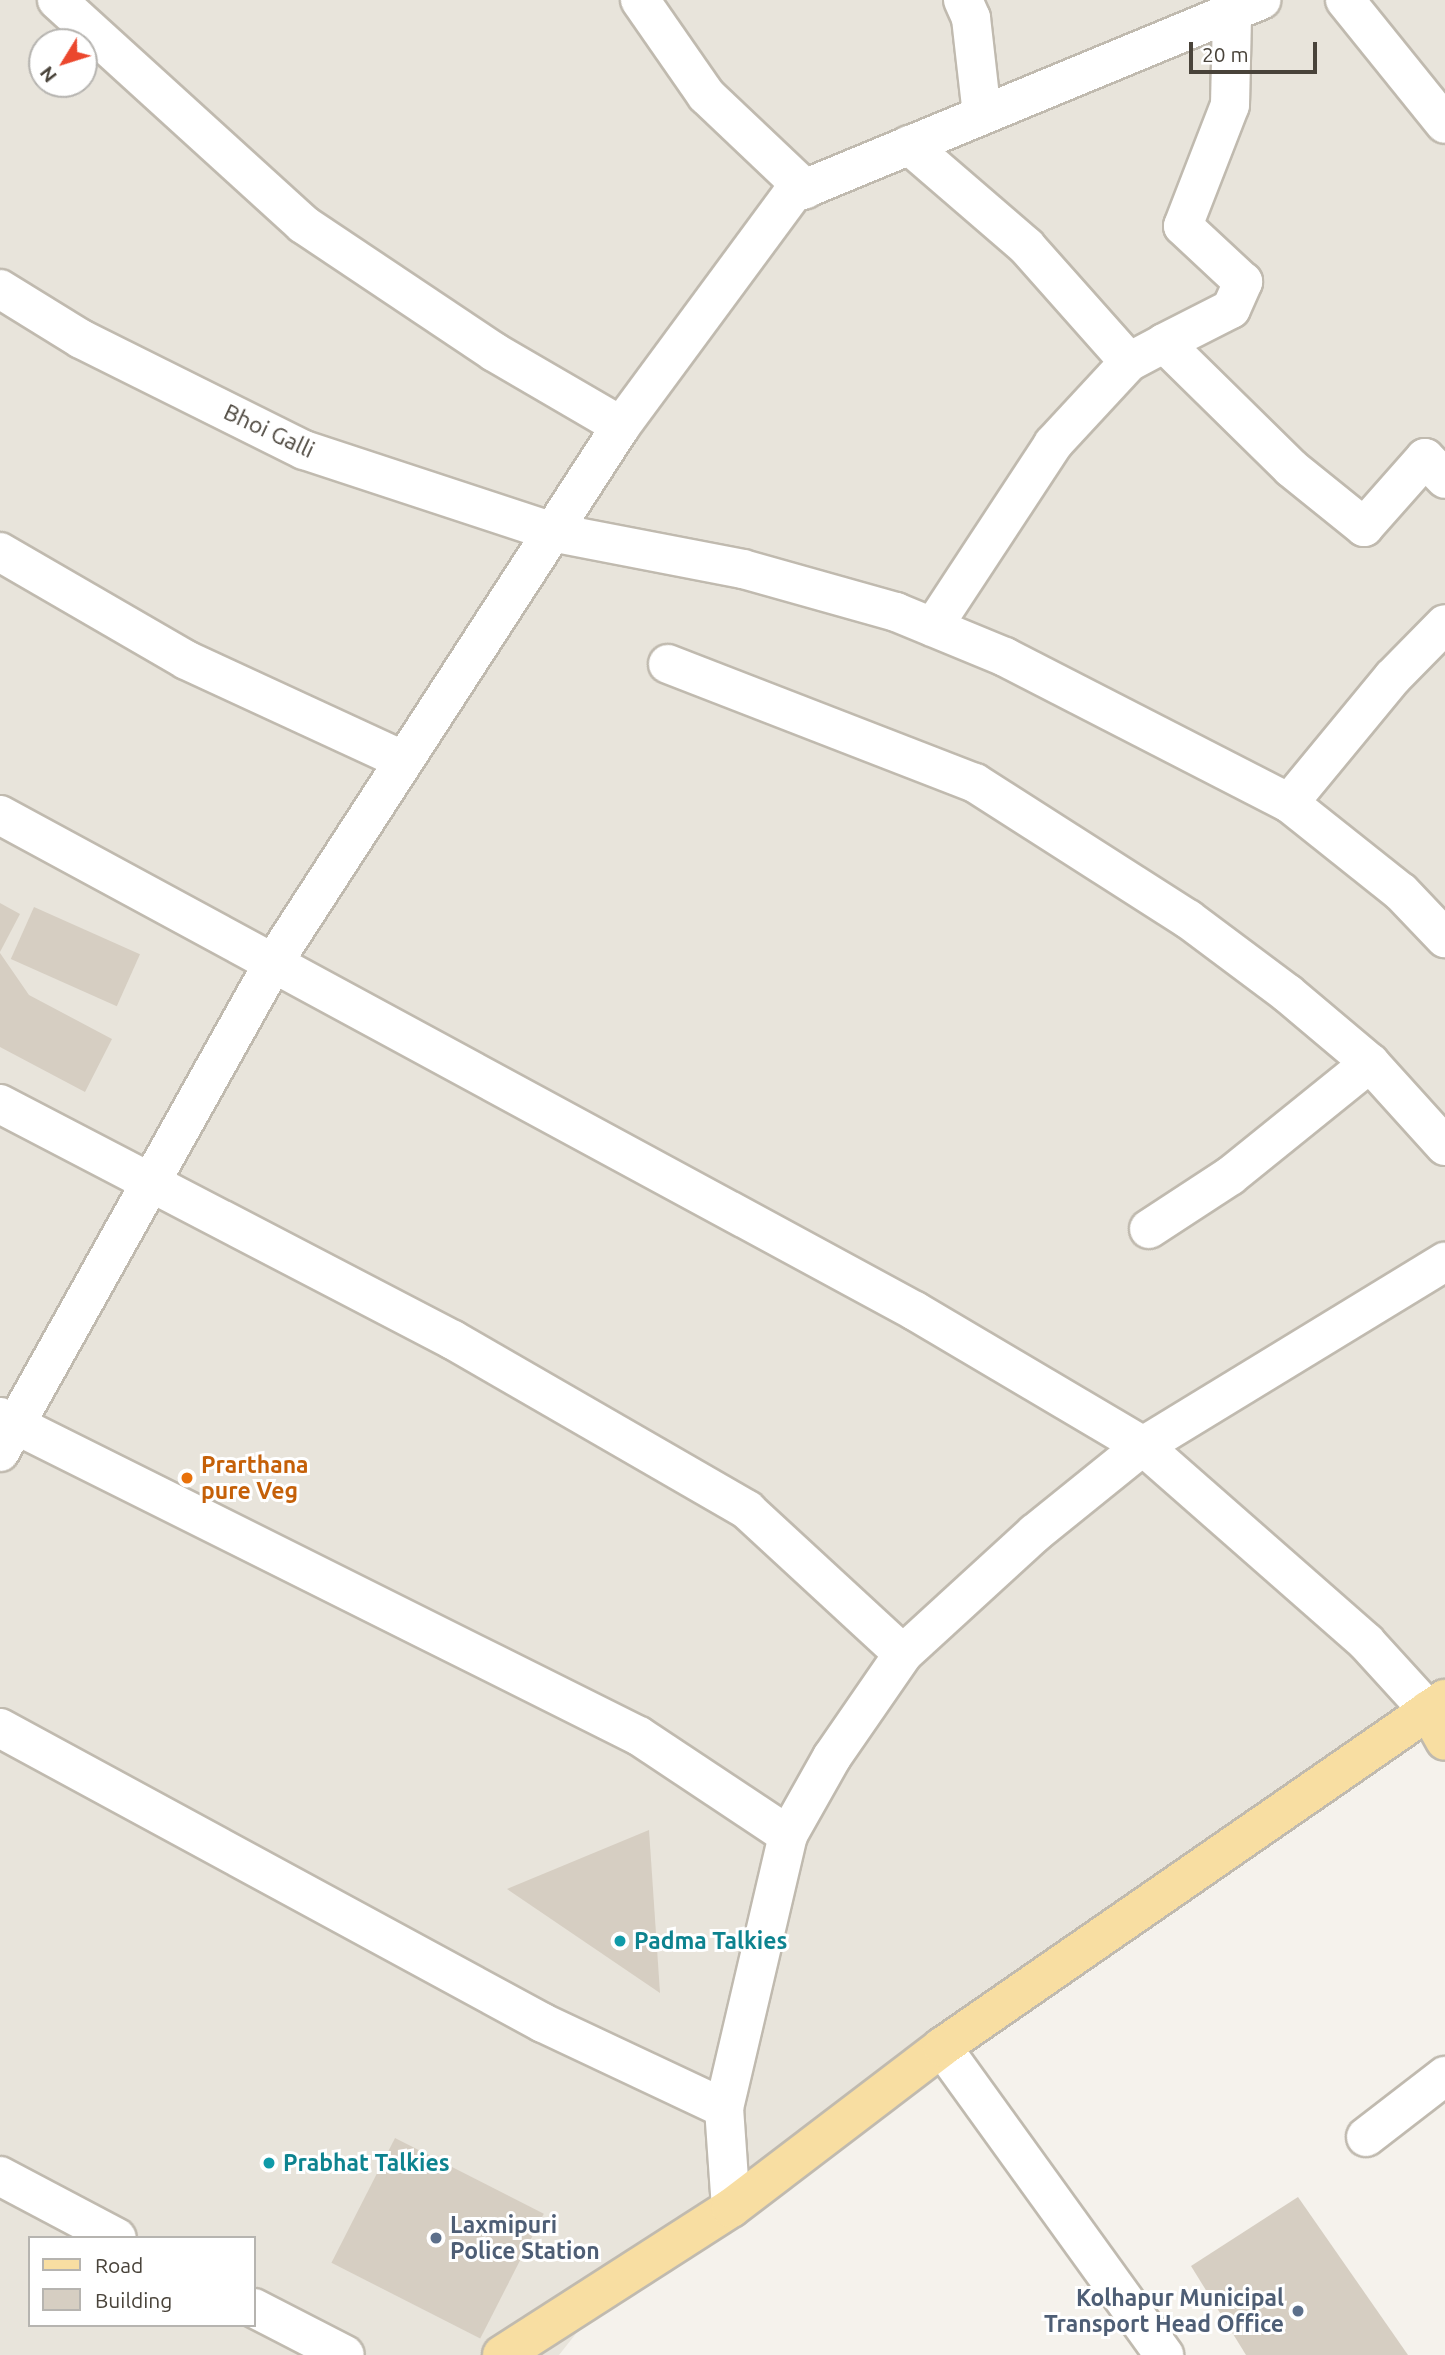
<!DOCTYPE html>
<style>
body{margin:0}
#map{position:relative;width:1445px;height:2355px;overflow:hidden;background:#f5f2ec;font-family:Ubuntu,sans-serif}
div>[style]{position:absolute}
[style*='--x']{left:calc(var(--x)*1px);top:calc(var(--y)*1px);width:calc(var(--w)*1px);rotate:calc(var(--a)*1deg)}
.residential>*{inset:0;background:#e8e4db}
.building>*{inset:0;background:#d6cec2;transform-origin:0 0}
.roads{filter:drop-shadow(2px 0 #c0baaf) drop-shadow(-2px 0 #c0baaf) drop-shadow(0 2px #c0baaf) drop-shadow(0 -2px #c0baaf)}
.minor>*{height:38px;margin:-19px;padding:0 19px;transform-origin:19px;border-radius:19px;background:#fff}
.major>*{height:38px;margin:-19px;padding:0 19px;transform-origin:19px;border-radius:19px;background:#f8dea2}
.dots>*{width:19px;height:19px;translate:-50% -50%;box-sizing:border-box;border:4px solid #fff;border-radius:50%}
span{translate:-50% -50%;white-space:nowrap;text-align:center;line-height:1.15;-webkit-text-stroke:6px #fff;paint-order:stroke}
.street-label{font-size:23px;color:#49433a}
.food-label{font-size:23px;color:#c56008;font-weight:700}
.left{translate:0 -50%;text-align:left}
.culture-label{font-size:23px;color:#0d838f;font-weight:700}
.service-label{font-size:23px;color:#4e5e75;font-weight:700}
.right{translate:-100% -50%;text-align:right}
.legend{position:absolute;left:28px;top:2236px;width:228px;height:91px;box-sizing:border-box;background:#fff;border:2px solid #b6b4b0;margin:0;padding:9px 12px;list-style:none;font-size:21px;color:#49433a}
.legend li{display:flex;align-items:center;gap:14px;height:35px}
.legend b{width:35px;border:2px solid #b6b4b0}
.north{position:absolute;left:28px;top:28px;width:70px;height:70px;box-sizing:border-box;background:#fff;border:2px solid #b6b4b0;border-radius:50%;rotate:232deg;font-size:19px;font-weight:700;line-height:28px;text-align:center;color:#49433a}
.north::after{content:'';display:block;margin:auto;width:24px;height:32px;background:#eb472d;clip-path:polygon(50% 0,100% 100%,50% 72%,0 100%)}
.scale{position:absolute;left:1189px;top:42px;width:128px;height:32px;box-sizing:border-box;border:4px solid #49433a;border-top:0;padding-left:9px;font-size:21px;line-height:24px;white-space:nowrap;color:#49433a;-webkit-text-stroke:5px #fff;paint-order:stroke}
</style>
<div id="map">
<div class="residential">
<i style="clip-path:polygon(evenodd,0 0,1445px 0,1445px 1702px,613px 2287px,559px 2355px,0 2355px,0 0,42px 42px,84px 42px,84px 84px,42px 84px,42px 42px,0 0,30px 2238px,254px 2238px,254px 2325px,30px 2325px,30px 2238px)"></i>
</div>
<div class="building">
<i style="clip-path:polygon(0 903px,20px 914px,0 952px)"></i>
<i style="left:34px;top:907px;width:116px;height:57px;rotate:24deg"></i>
<i style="clip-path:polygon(0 953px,29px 995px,112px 1039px,85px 1092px,0 1047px)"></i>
<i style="clip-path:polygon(649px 1830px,660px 1993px,507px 1889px)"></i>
<i style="left:395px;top:2138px;width:167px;height:140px;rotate:27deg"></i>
<i style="clip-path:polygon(1298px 2197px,1408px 2355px,1246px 2355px,1191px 2266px)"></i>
</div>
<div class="roads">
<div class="minor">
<i style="--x:57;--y:0;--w:333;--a:42.3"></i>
<i style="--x:303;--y:224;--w:230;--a:33.8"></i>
<i style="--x:494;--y:352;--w:147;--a:30.2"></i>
<i style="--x:640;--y:0;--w:116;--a:55.2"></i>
<i style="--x:706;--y:95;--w:137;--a:43.5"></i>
<i style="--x:963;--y:0;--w:20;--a:66"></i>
<i style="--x:971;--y:18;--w:97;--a:83.5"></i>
<i style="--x:1345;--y:0;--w:159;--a:51.1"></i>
<i style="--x:909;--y:145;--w:155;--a:40.8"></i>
<i style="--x:1026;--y:246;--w:155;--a:48.4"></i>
<i style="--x:1129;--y:362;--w:40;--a:-28"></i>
<i style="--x:1164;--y:343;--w:178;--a:44.5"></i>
<i style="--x:1291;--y:468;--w:94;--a:38.9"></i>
<i style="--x:1364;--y:527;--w:92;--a:-48.5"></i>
<i style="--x:1425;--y:458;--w:29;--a:46"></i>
<i style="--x:0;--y:289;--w:95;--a:31.7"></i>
<i style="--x:81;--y:339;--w:249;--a:26.5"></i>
<i style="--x:304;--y:450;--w:265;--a:18.2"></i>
<i style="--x:556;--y:533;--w:190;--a:10.9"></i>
<i style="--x:743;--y:569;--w:159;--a:15.7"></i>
<i style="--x:896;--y:612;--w:118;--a:22.4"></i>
<i style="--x:1005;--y:657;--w:319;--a:27.2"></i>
<i style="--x:1289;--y:803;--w:143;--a:38.5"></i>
<i style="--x:1401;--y:892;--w:64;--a:46.3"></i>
<i style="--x:1164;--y:343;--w:75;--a:-26.9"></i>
<i style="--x:1231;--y:309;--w:30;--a:-66"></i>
<i style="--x:1243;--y:282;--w:82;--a:-137"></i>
<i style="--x:1183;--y:226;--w:130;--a:-68.8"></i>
<i style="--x:1230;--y:105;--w:91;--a:-88.7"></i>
<i style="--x:0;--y:552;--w:215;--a:30.1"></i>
<i style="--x:186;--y:660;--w:238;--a:24.8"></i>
<i style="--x:933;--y:627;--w:219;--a:-56.7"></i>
<i style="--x:1053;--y:444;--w:112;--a:-47.2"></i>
<i style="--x:668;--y:664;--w:329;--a:21.2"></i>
<i style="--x:975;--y:783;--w:253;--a:32.6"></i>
<i style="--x:1188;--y:919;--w:124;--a:36.8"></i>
<i style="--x:1287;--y:993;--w:109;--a:40.1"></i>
<i style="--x:1370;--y:1063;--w:112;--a:47.9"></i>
<i style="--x:1289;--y:803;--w:163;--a:-50.5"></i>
<i style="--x:1393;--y:677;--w:74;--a:-45.5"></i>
<i style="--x:0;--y:815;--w:1041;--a:28.46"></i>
<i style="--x:915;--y:1311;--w:265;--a:30.6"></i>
<i style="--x:1143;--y:1446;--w:297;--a:41.3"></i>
<i style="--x:1366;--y:1642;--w:92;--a:47.6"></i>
<i style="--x:0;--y:1104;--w:511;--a:27.52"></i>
<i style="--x:453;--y:1340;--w:340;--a:30"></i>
<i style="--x:747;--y:1510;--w:212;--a:42.7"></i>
<i style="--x:1149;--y:1229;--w:97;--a:-33.2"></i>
<i style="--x:1230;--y:1176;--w:180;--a:-38.9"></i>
<i style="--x:0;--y:1417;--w:714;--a:26.53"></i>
<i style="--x:639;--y:1736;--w:179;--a:33.6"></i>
<i style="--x:788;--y:1835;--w:280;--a:103.2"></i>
<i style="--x:724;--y:2108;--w:100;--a:86"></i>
<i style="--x:0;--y:1452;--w:564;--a:-60.8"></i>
<i style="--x:275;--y:960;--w:636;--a:-57.06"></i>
<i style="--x:621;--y:426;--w:288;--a:-53.6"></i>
<i style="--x:792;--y:194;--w:508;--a:-22.47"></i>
<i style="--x:0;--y:1728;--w:618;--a:28.51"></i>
<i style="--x:543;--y:2023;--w:200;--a:25.2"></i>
<i style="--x:788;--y:1835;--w:90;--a:-60.6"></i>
<i style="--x:832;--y:1757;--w:125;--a:-55.4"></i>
<i style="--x:903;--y:1654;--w:179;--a:-42.5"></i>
<i style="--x:1035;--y:1533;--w:139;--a:-38.9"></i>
<i style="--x:1143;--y:1446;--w:354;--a:-31.4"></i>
<i style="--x:942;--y:2047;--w:380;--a:54.2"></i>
<i style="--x:1366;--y:2137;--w:100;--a:-37.7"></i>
<i style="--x:0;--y:2176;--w:132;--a:27.9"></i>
<i style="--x:254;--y:2308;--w:102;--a:27.3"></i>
</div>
<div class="major">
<i style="--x:1428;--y:1710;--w:35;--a:61"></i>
<i style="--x:502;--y:2355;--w:272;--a:-32.7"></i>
<i style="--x:731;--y:2208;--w:265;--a:-37.3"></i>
<i style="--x:942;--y:2047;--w:612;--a:-34.68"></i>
</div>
</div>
<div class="dots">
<i style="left:187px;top:1478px;background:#e8710a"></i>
<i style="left:620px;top:1941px;background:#0f9aa8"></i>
<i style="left:269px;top:2163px;background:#0f9aa8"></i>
<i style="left:436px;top:2238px;background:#5c6f8a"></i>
<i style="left:1298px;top:2311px;background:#5c6f8a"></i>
</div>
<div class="street-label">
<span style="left:269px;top:431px;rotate:25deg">Bhoi Galli</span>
</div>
<div class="food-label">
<span class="left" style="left:201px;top:1478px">Prarthana<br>pure Veg</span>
</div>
<div class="culture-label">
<span class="left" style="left:634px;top:1941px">Padma Talkies</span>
<span class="left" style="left:283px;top:2163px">Prabhat Talkies</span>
</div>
<div class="service-label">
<span class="left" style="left:450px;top:2238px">Laxmipuri<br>Police Station</span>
<span class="right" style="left:1284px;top:2311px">Kolhapur Municipal<br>Transport Head Office</span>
</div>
<ul class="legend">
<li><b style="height:9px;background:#f8dea2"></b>Road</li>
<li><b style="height:19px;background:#d6cec2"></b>Building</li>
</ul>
<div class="north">N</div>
<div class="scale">20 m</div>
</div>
